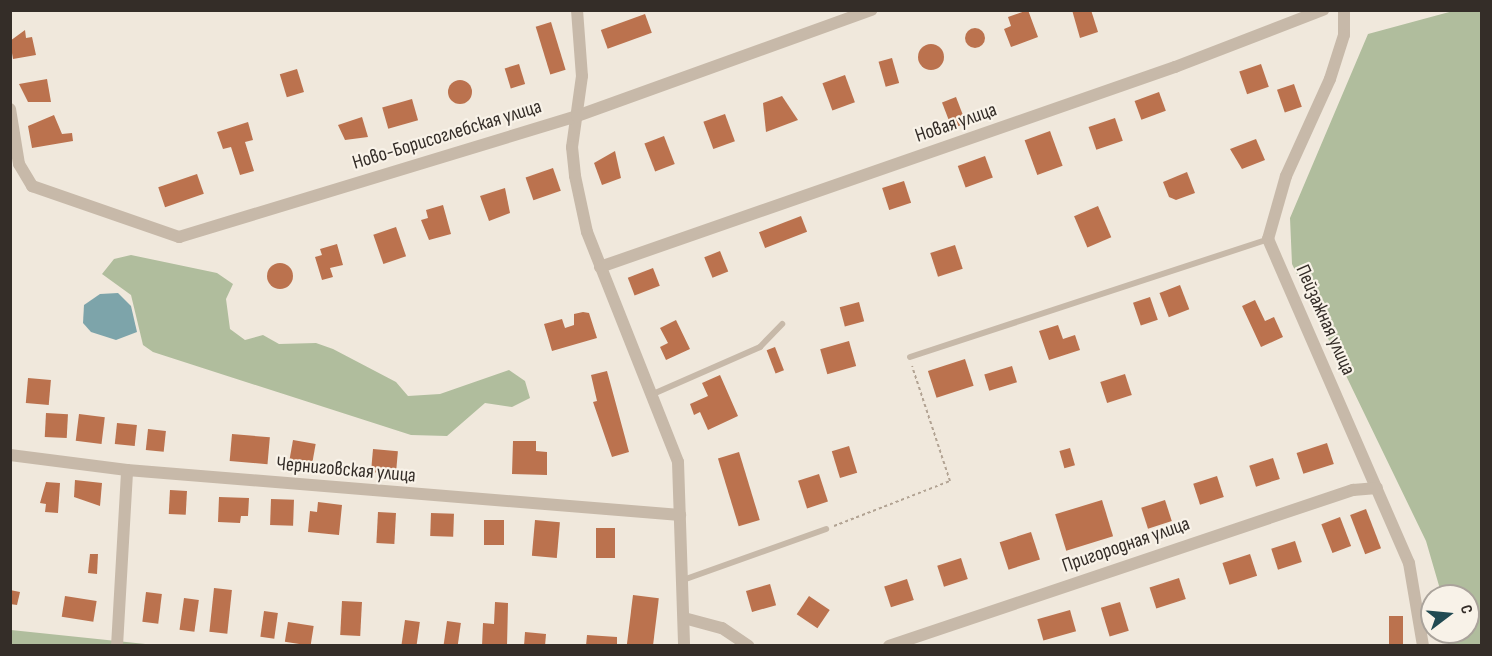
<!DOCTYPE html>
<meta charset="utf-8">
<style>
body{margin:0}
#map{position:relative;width:1492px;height:656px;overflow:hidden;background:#f0e8dc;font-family:"Sofia Sans Condensed",sans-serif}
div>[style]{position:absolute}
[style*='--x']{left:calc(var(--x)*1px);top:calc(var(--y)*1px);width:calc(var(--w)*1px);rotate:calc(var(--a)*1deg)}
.green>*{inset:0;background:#b0bd9d}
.water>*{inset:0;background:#7da4aa}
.building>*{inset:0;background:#bb724e;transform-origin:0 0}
.round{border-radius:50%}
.path>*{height:2px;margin-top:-1px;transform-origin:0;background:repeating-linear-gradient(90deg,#b2a393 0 3px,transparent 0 6px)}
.service>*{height:6px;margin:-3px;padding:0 3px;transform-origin:3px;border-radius:3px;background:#c7b9a9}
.minor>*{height:12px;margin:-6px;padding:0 6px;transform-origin:6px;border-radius:6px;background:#c7b9a9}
span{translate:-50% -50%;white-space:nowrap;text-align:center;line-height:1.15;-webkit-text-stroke:4.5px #f8f2e8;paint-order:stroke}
.street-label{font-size:20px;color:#342d28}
.frame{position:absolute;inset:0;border:12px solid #342d28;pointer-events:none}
.north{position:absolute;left:1420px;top:584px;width:60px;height:60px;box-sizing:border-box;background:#f8f2e8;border:2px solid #aaa39b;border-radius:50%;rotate:74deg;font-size:16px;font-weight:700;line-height:24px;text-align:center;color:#342d28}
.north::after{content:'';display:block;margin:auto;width:21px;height:27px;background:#214a52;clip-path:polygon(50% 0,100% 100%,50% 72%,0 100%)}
</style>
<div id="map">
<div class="green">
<i style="clip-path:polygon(1453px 11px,1482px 11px,1481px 646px,1448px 645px,1447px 632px,1468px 632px,1468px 596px,1442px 596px,1426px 541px,1292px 264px,1290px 218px,1368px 34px)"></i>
<i style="clip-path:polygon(131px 255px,217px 273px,233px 284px,226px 299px,230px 329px,245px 340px,263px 335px,279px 344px,316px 343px,333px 349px,396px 382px,408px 396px,440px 394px,509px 370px,525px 381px,530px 398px,512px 407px,485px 403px,447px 436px,411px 435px,153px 352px,143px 345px,131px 295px,102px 274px,114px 259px)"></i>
<i style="clip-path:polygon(11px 630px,155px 645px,11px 645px)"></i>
</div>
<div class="water">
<i style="clip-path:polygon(118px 293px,131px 306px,137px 332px,116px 340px,91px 332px,83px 323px,84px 305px,100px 294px)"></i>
</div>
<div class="building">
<i style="clip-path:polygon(1028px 10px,1038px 37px,1011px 47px,1004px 29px,1011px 26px,1008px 17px)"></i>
<i style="clip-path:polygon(1072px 10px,1091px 10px,1098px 32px,1080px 38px)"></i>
<i style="left:645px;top:14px;width:20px;height:47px;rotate:70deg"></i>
<i style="left:551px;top:22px;width:50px;height:16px;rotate:73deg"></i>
<i class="round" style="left:965px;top:28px;width:20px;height:20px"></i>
<i style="clip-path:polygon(25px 30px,26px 38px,32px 37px,36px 55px,13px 59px,10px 41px)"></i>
<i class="round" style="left:918px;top:44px;width:26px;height:26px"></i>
<i style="left:892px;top:58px;width:26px;height:14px;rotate:74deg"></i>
<i style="left:519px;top:64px;width:21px;height:15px;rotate:73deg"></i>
<i style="left:1261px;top:64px;width:24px;height:23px;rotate:71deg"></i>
<i style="left:297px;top:69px;width:24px;height:18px;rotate:73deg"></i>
<i style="left:845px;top:75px;width:29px;height:24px;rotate:70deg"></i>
<i style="clip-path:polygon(47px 79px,51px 102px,28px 102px,19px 84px)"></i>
<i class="round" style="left:448px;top:80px;width:24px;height:24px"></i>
<i style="left:1294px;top:84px;width:24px;height:18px;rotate:71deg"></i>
<i style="left:1159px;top:92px;width:20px;height:26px;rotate:70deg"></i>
<i style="clip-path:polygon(782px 96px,798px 120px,766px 132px,763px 103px)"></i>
<i style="left:956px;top:97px;width:28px;height:15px;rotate:69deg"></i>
<i style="left:412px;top:99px;width:22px;height:31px;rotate:74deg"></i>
<i style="left:725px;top:114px;width:29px;height:23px;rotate:70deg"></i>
<i style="clip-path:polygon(54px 115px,62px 134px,72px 133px,73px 141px,32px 148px,28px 126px)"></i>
<i style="clip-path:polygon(362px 117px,368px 137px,345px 140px,338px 125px)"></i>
<i style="left:1115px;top:118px;width:24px;height:28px;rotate:71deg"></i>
<i style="clip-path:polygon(248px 122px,253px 140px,245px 142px,254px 171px,240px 175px,231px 147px,223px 149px,217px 132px)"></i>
<i style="left:1050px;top:131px;width:37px;height:27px;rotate:70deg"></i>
<i style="left:664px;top:136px;width:30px;height:21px;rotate:69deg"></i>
<i style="clip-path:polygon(1256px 139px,1265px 160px,1242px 169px,1230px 149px)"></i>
<i style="clip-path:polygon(615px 151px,621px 178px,602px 185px,594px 163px)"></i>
<i style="left:985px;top:156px;width:23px;height:29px;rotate:70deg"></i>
<i style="left:553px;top:168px;width:24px;height:29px;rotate:71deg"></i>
<i style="clip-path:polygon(1187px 172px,1195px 193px,1176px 200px,1169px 197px,1163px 182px)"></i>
<i style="left:197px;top:174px;width:21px;height:41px;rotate:71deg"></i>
<i style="left:904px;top:181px;width:23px;height:23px;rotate:72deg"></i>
<i style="clip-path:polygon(505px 188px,510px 213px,489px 221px,480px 196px)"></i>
<i style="clip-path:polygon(443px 205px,451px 234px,429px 240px,421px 220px,428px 218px,426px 210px)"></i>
<i style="left:1098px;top:206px;width:34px;height:26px;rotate:67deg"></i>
<i style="left:801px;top:216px;width:17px;height:45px;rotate:69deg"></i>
<i style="left:396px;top:227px;width:31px;height:24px;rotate:71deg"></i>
<i style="clip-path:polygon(337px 244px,343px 265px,330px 268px,333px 277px,322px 280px,315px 257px,322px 255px,320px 249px)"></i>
<i style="left:955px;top:245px;width:25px;height:26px;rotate:72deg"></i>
<i style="left:720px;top:251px;width:22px;height:17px;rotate:68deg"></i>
<i class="round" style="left:267px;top:263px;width:26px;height:26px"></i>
<i style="left:653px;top:268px;width:19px;height:27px;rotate:69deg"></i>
<i style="left:1180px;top:285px;width:26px;height:22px;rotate:69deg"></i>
<i style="left:1150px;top:297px;width:24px;height:18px;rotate:71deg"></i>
<i style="clip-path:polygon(1255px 300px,1265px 321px,1274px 317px,1283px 337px,1261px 347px,1242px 306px)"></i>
<i style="left:859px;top:302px;width:20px;height:20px;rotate:75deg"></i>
<i style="clip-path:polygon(583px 312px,589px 313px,597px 338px,552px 351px,544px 324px,562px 319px,565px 328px,574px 325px,574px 314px)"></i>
<i style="clip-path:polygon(676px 320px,690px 349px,666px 360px,660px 347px,668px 343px,660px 328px)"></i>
<i style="clip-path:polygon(1058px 325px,1063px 339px,1075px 335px,1080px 350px,1049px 360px,1039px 331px)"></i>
<i style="left:849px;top:341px;width:26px;height:30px;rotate:74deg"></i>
<i style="left:775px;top:347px;width:25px;height:9px;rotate:69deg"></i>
<i style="left:965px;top:359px;width:28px;height:39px;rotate:72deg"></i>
<i style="left:1012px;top:366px;width:17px;height:29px;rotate:73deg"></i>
<i style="clip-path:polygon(607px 371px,629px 452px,612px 457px,593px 402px,597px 401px,591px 375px)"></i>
<i style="left:1125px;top:374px;width:22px;height:26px;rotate:72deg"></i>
<i style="clip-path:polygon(720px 375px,738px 416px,708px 430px,700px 412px,694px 415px,690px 404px,708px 396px,702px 383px)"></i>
<i style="left:28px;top:378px;width:23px;height:25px;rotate:5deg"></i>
<i style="left:46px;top:413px;width:22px;height:24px;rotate:3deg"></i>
<i style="left:79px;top:414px;width:26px;height:27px;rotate:7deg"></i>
<i style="left:117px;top:423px;width:20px;height:21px;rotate:6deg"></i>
<i style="left:148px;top:429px;width:18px;height:21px;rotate:6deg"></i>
<i style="left:232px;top:434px;width:38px;height:27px;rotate:5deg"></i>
<i style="left:293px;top:440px;width:23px;height:25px;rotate:10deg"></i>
<i style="clip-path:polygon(513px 441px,536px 441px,536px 451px,547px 452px,547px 475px,512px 474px)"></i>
<i style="left:1327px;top:443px;width:22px;height:32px;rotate:72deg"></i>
<i style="left:849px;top:446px;width:28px;height:18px;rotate:73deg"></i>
<i style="left:1070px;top:448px;width:18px;height:11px;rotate:74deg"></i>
<i style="left:373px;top:449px;width:25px;height:23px;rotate:5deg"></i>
<i style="left:739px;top:452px;width:71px;height:22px;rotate:73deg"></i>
<i style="left:1273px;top:458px;width:22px;height:25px;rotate:72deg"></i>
<i style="left:819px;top:474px;width:29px;height:22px;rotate:72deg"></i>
<i style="left:1217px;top:476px;width:22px;height:25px;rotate:72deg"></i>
<i style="clip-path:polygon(75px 480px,102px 483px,100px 506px,74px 497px)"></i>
<i style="clip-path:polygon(46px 482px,60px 483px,58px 513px,45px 512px,46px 504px,40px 503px)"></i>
<i style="left:170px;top:490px;width:17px;height:24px;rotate:3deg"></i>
<i style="clip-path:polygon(219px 497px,249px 498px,248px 516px,241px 516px,240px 523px,218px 522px)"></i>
<i style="left:271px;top:499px;width:23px;height:26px;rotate:2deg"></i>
<i style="left:1102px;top:500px;width:38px;height:49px;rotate:73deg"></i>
<i style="left:1165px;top:500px;width:22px;height:25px;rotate:72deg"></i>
<i style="clip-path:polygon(318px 502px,342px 505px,339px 535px,308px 532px,310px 511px,317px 512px)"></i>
<i style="left:1366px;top:509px;width:42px;height:17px;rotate:69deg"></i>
<i style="left:378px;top:512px;width:18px;height:31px;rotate:3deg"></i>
<i style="left:431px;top:513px;width:23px;height:23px;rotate:2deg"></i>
<i style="left:1340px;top:517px;width:31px;height:20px;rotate:69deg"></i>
<i style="left:484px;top:520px;width:20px;height:25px"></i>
<i style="left:535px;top:520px;width:25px;height:36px;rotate:5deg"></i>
<i style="left:596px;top:528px;width:19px;height:30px"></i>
<i style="left:1031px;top:532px;width:29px;height:33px;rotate:72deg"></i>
<i style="left:1295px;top:541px;width:22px;height:25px;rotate:72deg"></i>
<i style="clip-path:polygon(90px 554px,98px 554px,97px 574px,88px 573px)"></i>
<i style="left:1250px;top:554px;width:23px;height:29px;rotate:72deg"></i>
<i style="left:961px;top:558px;width:22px;height:25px;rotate:72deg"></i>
<i style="left:1179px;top:578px;width:22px;height:31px;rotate:72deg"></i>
<i style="left:907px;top:579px;width:22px;height:24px;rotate:72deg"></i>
<i style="left:770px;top:584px;width:22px;height:25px;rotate:74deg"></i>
<i style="left:214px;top:588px;width:18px;height:44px;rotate:6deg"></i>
<i style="clip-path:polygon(10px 590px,20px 592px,17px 605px,10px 604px)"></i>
<i style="left:146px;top:592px;width:16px;height:30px;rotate:7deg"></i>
<i style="left:633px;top:595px;width:26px;height:51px;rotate:7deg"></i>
<i style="left:65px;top:596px;width:32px;height:21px;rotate:9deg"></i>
<i style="left:809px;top:596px;width:25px;height:22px;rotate:34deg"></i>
<i style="left:184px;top:598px;width:15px;height:32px;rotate:8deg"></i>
<i style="left:342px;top:601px;width:20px;height:34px;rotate:3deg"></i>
<i style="clip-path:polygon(495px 602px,508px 603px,507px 646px,482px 646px,483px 623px,494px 624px)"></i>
<i style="left:1120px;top:602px;width:30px;height:20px;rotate:73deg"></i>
<i style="left:1070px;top:610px;width:22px;height:34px;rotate:74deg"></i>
<i style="left:264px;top:611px;width:14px;height:26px;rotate:8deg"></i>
<i style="left:1389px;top:616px;width:14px;height:28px"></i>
<i style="left:405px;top:620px;width:15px;height:26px;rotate:8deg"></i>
<i style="left:447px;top:621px;width:14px;height:25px;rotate:8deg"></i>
<i style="left:288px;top:622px;width:26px;height:20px;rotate:9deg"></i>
<i style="clip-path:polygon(525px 632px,546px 634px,545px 646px,524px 646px)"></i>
<i style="clip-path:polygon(587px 635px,617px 637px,617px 646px,586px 646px)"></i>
</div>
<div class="path">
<i style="--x:834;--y:526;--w:124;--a:-21.2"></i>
<i style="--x:950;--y:481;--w:121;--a:-108.3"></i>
</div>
<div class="service">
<i style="--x:910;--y:357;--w:377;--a:-18.2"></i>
<i style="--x:653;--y:394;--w:117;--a:-23.7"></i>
<i style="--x:760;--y:347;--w:32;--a:-46"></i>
<i style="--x:683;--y:580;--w:152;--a:-19.6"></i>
</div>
<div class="minor">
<i style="--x:577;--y:10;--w:66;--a:85.7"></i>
<i style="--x:582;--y:76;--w:72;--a:98"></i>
<i style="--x:572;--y:147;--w:29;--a:84"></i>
<i style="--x:575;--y:176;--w:57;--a:77.9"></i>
<i style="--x:587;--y:232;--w:247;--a:68.4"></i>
<i style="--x:678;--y:462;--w:184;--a:88.1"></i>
<i style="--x:1344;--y:10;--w:25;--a:90"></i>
<i style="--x:1344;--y:35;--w:46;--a:107.7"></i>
<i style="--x:1330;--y:79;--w:107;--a:114.4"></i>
<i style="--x:1286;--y:176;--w:66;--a:105.9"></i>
<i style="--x:1268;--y:239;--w:353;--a:66.5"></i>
<i style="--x:1409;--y:563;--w:84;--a:80.4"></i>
<i style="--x:10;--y:109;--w:56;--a:80.7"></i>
<i style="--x:19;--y:164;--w:26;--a:59"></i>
<i style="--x:32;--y:186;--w:156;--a:19.1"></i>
<i style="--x:179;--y:237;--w:416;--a:-16.9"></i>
<i style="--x:577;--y:116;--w:313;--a:-19.8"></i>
<i style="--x:600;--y:267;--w:609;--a:-19.18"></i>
<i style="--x:1175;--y:67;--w:159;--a:-21.1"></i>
<i style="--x:10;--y:455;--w:118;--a:7.3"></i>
<i style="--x:127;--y:470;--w:555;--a:4.65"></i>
<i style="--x:684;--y:618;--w:39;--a:15"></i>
<i style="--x:722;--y:628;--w:32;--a:34"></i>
<i style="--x:117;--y:646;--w:176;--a:-86.7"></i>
<i style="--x:889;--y:646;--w:490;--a:-18.6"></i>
<i style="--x:1353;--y:490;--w:24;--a:-5"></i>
</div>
<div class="street-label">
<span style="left:956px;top:123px;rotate:-19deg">Новая улица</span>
<span style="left:447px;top:135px;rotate:-17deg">Ново-Борисоглебская улица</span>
<span style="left:1325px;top:320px;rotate:66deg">Пейзажная улица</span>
<span style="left:346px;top:470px;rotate:5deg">Черниговская улица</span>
<span style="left:1126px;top:545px;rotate:-19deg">Пригородная улица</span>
</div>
<div class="frame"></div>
<div class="north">С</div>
</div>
